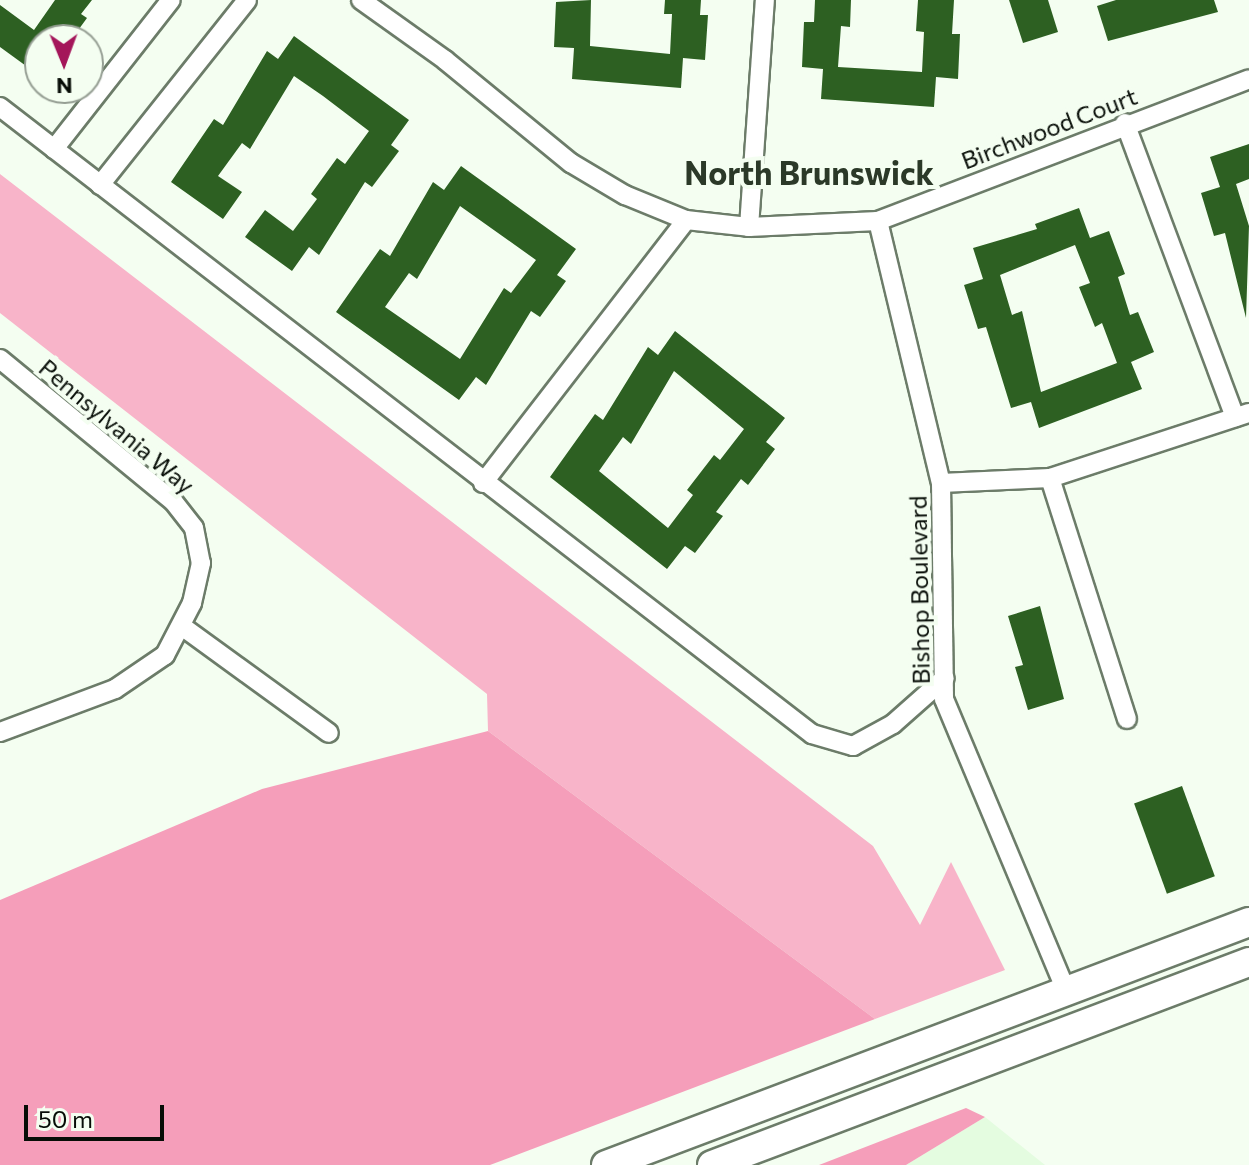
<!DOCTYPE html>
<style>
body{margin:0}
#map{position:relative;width:1249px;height:1165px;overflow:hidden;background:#f4fef1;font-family:Commissioner,sans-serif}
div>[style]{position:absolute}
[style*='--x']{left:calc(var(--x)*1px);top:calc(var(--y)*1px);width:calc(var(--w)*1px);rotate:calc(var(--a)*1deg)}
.built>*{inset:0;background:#e4fce0}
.green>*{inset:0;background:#f8b4c9}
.forest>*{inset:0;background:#f59eba}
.building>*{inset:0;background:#2d6022;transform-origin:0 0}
.roads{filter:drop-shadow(2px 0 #6c7c69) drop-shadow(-2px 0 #6c7c69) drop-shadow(0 2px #6c7c69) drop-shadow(0 -2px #6c7c69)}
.minor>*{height:18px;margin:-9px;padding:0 9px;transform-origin:9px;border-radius:9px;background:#fff}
.highway>*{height:28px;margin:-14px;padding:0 14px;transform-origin:14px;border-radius:14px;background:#fff}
span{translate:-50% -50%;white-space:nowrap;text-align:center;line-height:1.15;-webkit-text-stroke:8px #f4fef1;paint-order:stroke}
.street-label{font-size:24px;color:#070d07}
.district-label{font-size:32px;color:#2b3928;font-weight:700}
.north{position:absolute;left:24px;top:24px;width:80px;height:80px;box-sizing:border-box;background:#f4fef1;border:2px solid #959e93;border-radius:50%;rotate:179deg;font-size:22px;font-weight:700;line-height:32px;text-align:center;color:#070d07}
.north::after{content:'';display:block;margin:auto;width:28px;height:36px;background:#a4165a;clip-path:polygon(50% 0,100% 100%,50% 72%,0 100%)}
.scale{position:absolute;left:24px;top:1105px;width:140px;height:36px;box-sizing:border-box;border:4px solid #070d07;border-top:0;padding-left:10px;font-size:24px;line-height:28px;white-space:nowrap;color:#070d07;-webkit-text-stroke:6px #f4fef1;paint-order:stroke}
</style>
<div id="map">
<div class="built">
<i style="clip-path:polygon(985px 1117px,1045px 1165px,906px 1165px)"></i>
</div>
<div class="green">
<i style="clip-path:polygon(0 174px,873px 846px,920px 925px,951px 862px,1005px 970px,875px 1019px,488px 731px,487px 694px,0 313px)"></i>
</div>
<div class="forest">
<i style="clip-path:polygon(488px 731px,875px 1019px,490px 1165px,0 1165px,0 900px,262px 789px)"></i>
<i style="clip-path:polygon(966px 1108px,985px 1117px,906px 1165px,819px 1165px)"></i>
</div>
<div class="building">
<i style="clip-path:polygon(55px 0,92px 0,81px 14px,87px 18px,71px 40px,40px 40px,40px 62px,33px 71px,0 47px,0 5px,34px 30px)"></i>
<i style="clip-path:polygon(591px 0,590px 46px,670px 54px,672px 14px,664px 14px,665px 0,701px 0,700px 15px,708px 15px,705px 60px,683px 58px,681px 88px,572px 79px,574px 48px,554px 47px,556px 2px)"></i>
<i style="clip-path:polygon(815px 0,851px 0,850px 27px,841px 26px,838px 67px,922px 72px,924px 32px,916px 31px,918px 0,954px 0,952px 34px,960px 34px,958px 79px,936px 77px,934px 107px,821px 99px,823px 69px,802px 67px,804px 22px,814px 22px)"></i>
<i style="clip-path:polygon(1009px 0,1048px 0,1058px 32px,1023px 43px)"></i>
<i style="clip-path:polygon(1116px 0,1214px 0,1218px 12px,1108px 41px,1097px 6px)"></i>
<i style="clip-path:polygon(294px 36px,409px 120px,391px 145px,399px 151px,372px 187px,365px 182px,319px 255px,309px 247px,292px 271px,245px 237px,265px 210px,293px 231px,317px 199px,311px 194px,337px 158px,345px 164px,369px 131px,323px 96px,294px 76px,250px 149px,242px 143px,218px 176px,242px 192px,223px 219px,171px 182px,214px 119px,223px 125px,267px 51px,278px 59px)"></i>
<i style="clip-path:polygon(1249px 144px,1249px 179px,1236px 184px,1249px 226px,1246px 318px,1225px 233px,1214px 236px,1201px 193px,1220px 187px,1210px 157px)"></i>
<i style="clip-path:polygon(evenodd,461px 166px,576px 249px,557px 275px,566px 281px,540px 317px,531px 311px,486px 385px,476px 377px,459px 400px,336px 312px,380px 249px,390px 256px,433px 182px,444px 190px,461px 166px,460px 206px,536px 260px,511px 293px,504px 288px,460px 359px,385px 307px,409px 273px,417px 279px,460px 206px)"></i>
<i style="clip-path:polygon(evenodd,1079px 208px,1090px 238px,1109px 231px,1125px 274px,1118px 277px,1130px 315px,1138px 312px,1154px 352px,1131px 362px,1142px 389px,1039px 428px,1031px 402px,1011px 408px,986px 327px,978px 329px,964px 285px,983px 279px,973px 248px,1037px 229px,1035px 224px,1079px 208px,1075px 245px,1090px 283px,1079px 287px,1095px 327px,1102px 323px,1117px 363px,1041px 392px,1022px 311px,1012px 315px,1000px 275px,1075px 245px)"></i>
<i style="clip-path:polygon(evenodd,675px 331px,785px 418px,766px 442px,775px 449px,748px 485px,741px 479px,716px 512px,723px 516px,695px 553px,685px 546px,667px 569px,550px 477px,595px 414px,603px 420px,648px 347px,658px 355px,675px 331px,674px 371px,744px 429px,720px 460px,714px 455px,687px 490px,693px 495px,668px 528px,599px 471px,623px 437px,631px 444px,674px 371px)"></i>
<i style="clip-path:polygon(1040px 606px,1064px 699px,1028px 710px,1015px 667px,1023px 665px,1008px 616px)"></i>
<i style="left:1182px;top:786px;width:96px;height:51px;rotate:70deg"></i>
</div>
<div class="roads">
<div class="minor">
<i style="--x:361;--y:0;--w:103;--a:35.5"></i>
<i style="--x:445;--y:60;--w:163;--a:39.3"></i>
<i style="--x:571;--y:163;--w:63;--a:30.7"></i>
<i style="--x:625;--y:195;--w:66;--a:22.3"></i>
<i style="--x:686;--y:220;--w:63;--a:6.3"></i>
<i style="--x:749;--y:227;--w:129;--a:-2.7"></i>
<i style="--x:878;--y:221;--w:397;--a:-20.9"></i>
<i style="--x:0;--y:107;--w:1026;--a:37.67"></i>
<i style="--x:812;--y:734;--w:43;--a:16.3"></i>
<i style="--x:853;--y:746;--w:46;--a:-28.8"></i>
<i style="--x:893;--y:724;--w:69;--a:-41.5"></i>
<i style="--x:1125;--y:123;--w:314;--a:69.5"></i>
<i style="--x:54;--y:149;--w:189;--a:-51.9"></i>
<i style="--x:100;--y:185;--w:236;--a:-51.5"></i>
<i style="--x:878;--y:221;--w:269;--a:76.5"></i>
<i style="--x:941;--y:483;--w:216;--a:89.2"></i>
<i style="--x:944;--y:699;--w:316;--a:67.3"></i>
<i style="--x:749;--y:227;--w:228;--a:-86"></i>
<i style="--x:0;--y:359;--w:224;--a:39.4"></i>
<i style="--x:173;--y:501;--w:34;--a:52"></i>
<i style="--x:194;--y:528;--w:36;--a:79"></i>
<i style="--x:201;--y:563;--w:41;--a:102.7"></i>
<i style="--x:192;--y:603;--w:59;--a:117.4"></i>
<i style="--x:165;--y:655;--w:60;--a:145.8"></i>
<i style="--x:115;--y:689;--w:123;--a:159.5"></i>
<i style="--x:1050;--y:478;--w:253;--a:72.3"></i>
<i style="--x:483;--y:483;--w:332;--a:-52.3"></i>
<i style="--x:941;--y:483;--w:109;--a:-2.6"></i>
<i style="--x:1050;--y:478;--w:209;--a:-18.1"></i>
<i style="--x:183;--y:627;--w:180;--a:36"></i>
</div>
<div class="highway">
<i style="--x:606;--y:1165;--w:687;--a:-20.7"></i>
<i style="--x:712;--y:1165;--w:574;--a:-20.71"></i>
</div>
</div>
<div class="street-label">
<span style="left:1049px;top:128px;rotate:-21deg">Birchwood Court</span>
<span style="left:117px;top:426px;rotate:40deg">Pennsylvania Way</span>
<span style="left:919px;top:590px;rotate:-91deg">Bishop Boulevard</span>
</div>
<div class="district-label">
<span style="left:809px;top:172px">North Brunswick</span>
</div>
<div class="north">N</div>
<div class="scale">50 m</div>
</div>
